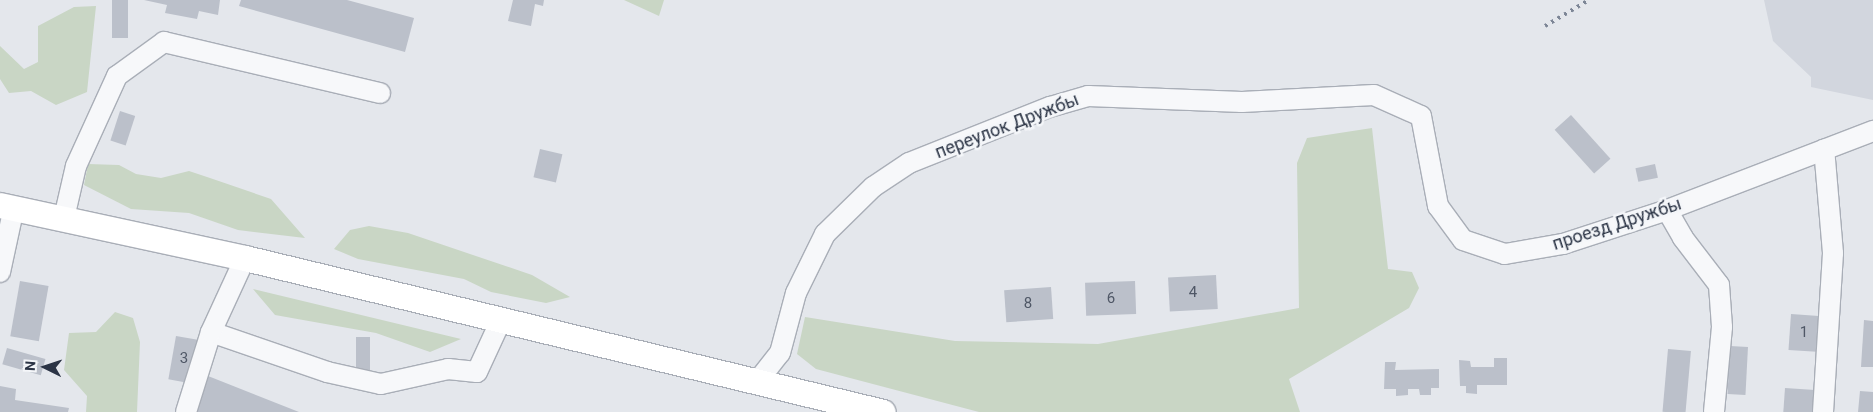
<!DOCTYPE html>
<meta charset="utf-8">
<style>
body{margin:0}
#map{position:relative;width:1873px;height:412px;overflow:hidden;background:#e4e7ec;font-family:Roboto,sans-serif}
div>[style]{position:absolute}
[style*='--x']{left:calc(var(--x)*1px);top:calc(var(--y)*1px);width:calc(var(--w)*1px);rotate:calc(var(--a)*1deg)}
.built>*{inset:0;background:#d2d6de}
.green>*{inset:0;background:#c9d6c5}
.building>*{inset:0;background:#bbc0ca;transform-origin:0 0}
.roads{filter:drop-shadow(1px 0 #a9aeb7) drop-shadow(-1px 0 #a9aeb7) drop-shadow(0 1px #a9aeb7) drop-shadow(0 -1px #a9aeb7)}
.minor>*{height:20px;margin:-10px;padding:0 10px;transform-origin:10px;border-radius:10px;background:#f7f8fa}
.major>*{height:25px;margin:-12.5px;padding:0 12.5px;transform-origin:12.5px;border-radius:12.5px;background:#fff}
.rail>*{height:4px;margin-top:-2px;transform-origin:0;background:repeating-linear-gradient(90deg,#7d8696 0 2.5px,transparent 0 7.5px)}
span{translate:-50% -50%;white-space:nowrap;text-align:center;line-height:1.15;-webkit-text-stroke:5px #f4f6f9;paint-order:stroke}
.number-label{font-size:15px;color:#4f5766}
.number-label span{-webkit-text-stroke-width:0}
.street-label{font-size:18px;color:#2b3445}
.north{position:absolute;left:20px;top:342px;width:50px;height:50px;-webkit-text-stroke:4px #f4f6f9;paint-order:stroke;rotate:274deg;font-size:14px;font-weight:700;line-height:20px;text-align:center;color:#2b3445}
.north::after{content:'';display:block;margin:auto;width:18px;height:22px;background:#2b3445;clip-path:polygon(50% 0,100% 100%,50% 72%,0 100%)}
</style>
<div id="map">
<div class="built">
<i style="clip-path:polygon(1764px 0,1873px 0,1873px 100px,1811px 87px,1811px 77px,1773px 41px)"></i>
</div>
<div class="green">
<i style="clip-path:polygon(624px 0,664px 0,659px 16px)"></i>
<i style="clip-path:polygon(96px 6px,87px 92px,56px 105px,31px 91px,9px 93px,0 79px,0 46px,24px 69px,38px 62px,38px 26px,74px 7px)"></i>
<i style="clip-path:polygon(1372px 128px,1388px 269px,1412px 272px,1419px 288px,1409px 308px,1289px 379px,1300px 412px,979px 412px,816px 369px,797px 354px,805px 317px,955px 341px,1098px 344px,1299px 308px,1297px 163px,1307px 138px)"></i>
<i style="clip-path:polygon(88px 164px,119px 165px,136px 174px,161px 178px,189px 171px,210px 178px,271px 199px,305px 238px,238px 230px,189px 213px,131px 209px,84px 185px)"></i>
<i style="clip-path:polygon(369px 226px,408px 233px,532px 275px,570px 297px,546px 303px,491px 292px,464px 279px,358px 259px,334px 249px,350px 230px)"></i>
<i style="clip-path:polygon(253px 289px,461px 339px,430px 352px,376px 333px,275px 315px)"></i>
<i style="clip-path:polygon(115px 312px,133px 318px,140px 342px,137px 412px,86px 412px,87px 396px,64px 370px,69px 333px,96px 332px)"></i>
</div>
<div class="building">
<i style="left:112px;top:0;width:16px;height:38px"></i>
<i style="clip-path:polygon(144px 0,220px 0,218px 15px,199px 11px,197px 19px,165px 13px,167px 5px)"></i>
<i style="clip-path:polygon(241px 0,347px 0,414px 18px,405px 52px,239px 6px)"></i>
<i style="clip-path:polygon(513px 0,544px 0,543px 6px,535px 4px,531px 26px,508px 21px)"></i>
<i style="left:120px;top:111px;width:16px;height:31px;rotate:18deg"></i>
<i style="left:1571px;top:115px;width:59px;height:22px;rotate:48deg"></i>
<i style="left:540px;top:149px;width:23px;height:29px;rotate:13deg"></i>
<i style="left:1655px;top:164px;width:14px;height:20px;rotate:78deg"></i>
<i style="left:1216px;top:275px;width:34px;height:48px;rotate:87deg"></i>
<i style="left:20px;top:281px;width:29px;height:56px;rotate:10deg"></i>
<i style="left:1135px;top:281px;width:33px;height:50px;rotate:88deg"></i>
<i style="left:1051px;top:287px;width:32px;height:47px;rotate:86deg"></i>
<i style="left:1791px;top:314px;width:28px;height:36px;rotate:4deg"></i>
<i style="clip-path:polygon(1864px 320px,1873px 321px,1873px 367px,1861px 367px)"></i>
<i style="left:176px;top:336px;width:22px;height:44px;rotate:10deg"></i>
<i style="left:370px;top:337px;width:39px;height:14px;rotate:90deg"></i>
<i style="left:1730px;top:346px;width:18px;height:48px;rotate:3deg"></i>
<i style="left:7px;top:348px;width:40px;height:17px;rotate:16deg"></i>
<i style="left:1668px;top:349px;width:23px;height:63px;rotate:5deg"></i>
<i style="clip-path:polygon(1494px 358px,1507px 358px,1507px 385px,1477px 385px,1477px 394px,1466px 393px,1466px 386px,1460px 386px,1459px 360px,1470px 361px,1471px 367px,1494px 367px)"></i>
<i style="clip-path:polygon(1385px 362px,1396px 362px,1395px 370px,1439px 369px,1439px 388px,1431px 388px,1431px 395px,1420px 395px,1419px 389px,1408px 389px,1408px 395px,1396px 396px,1396px 389px,1384px 389px)"></i>
<i style="clip-path:polygon(203px 374px,299px 412px,190px 412px)"></i>
<i style="clip-path:polygon(0 386px,16px 389px,15px 400px,69px 408px,68px 412px,0 412px)"></i>
<i style="left:1785px;top:388px;width:30px;height:24px;rotate:4deg"></i>
<i style="clip-path:polygon(1860px 391px,1873px 392px,1873px 412px,1858px 412px)"></i>
</div>
<div class="roads">
<div class="minor">
<i style="--x:1667;--y:210;--w:32;--a:60"></i>
<i style="--x:1683;--y:238;--w:59;--a:52.5"></i>
<i style="--x:1719;--y:285;--w:42;--a:85.9"></i>
<i style="--x:1722;--y:327;--w:85;--a:95.4"></i>
<i style="--x:64;--y:218;--w:53;--a:-77"></i>
<i style="--x:76;--y:166;--w:99;--a:-65.5"></i>
<i style="--x:117;--y:76;--w:58;--a:-35.9"></i>
<i style="--x:164;--y:42;--w:222;--a:13.3"></i>
<i style="--x:0;--y:272;--w:66;--a:-77.8"></i>
<i style="--x:211;--y:332;--w:123;--a:19"></i>
<i style="--x:327;--y:372;--w:55;--a:12.5"></i>
<i style="--x:381;--y:384;--w:69;--a:-12.6"></i>
<i style="--x:448;--y:369;--w:29;--a:6"></i>
<i style="--x:477;--y:372;--w:57;--a:-65.2"></i>
<i style="--x:757;--y:382;--w:37;--a:-52"></i>
<i style="--x:780;--y:353;--w:62;--a:-75.1"></i>
<i style="--x:796;--y:293;--w:66;--a:-63.8"></i>
<i style="--x:825;--y:234;--w:67;--a:-44.4"></i>
<i style="--x:873;--y:187;--w:43;--a:-33.7"></i>
<i style="--x:909;--y:163;--w:152;--a:-21.7"></i>
<i style="--x:1050;--y:107;--w:40;--a:-16"></i>
<i style="--x:1088;--y:96;--w:154;--a:2.2"></i>
<i style="--x:1242;--y:102;--w:132;--a:-3"></i>
<i style="--x:1374;--y:95;--w:51;--a:24.1"></i>
<i style="--x:1421;--y:116;--w:92;--a:79.3"></i>
<i style="--x:1438;--y:206;--w:42;--a:53.7"></i>
<i style="--x:1463;--y:240;--w:44;--a:18.4"></i>
<i style="--x:1505;--y:254;--w:59;--a:-9.8"></i>
<i style="--x:1563;--y:244;--w:109;--a:-18.1"></i>
<i style="--x:1667;--y:210;--w:221;--a:-21"></i>
<i style="--x:186;--y:412;--w:84;--a:-72.6"></i>
<i style="--x:211;--y:332;--w:81;--a:-65.3"></i>
<i style="--x:1823;--y:412;--w:159;--a:-86.4"></i>
<i style="--x:1833;--y:253;--w:104;--a:-94.9"></i>
</div>
<div class="major">
<i style="--x:0;--y:205;--w:251;--a:12.2"></i>
<i style="--x:245;--y:258;--w:656;--a:13.57"></i>
</div>
</div>
<div class="rail">
<i style="--x:1545;--y:26;--w:51;--a:-30.6"></i>
</div>
<div class="number-label">
<span style="left:1193px;top:293px">4</span>
<span style="left:1111px;top:299px">6</span>
<span style="left:1028px;top:304px">8</span>
<span style="left:1804px;top:333px">1</span>
<span style="left:184px;top:359px">3</span>
</div>
<div class="street-label">
<span style="left:1007px;top:126px;rotate:-21deg">переулок Дружбы</span>
<span style="left:1617px;top:224px;rotate:-18deg">проезд Дружбы</span>
</div>
<div class="north">N</div>
</div>
